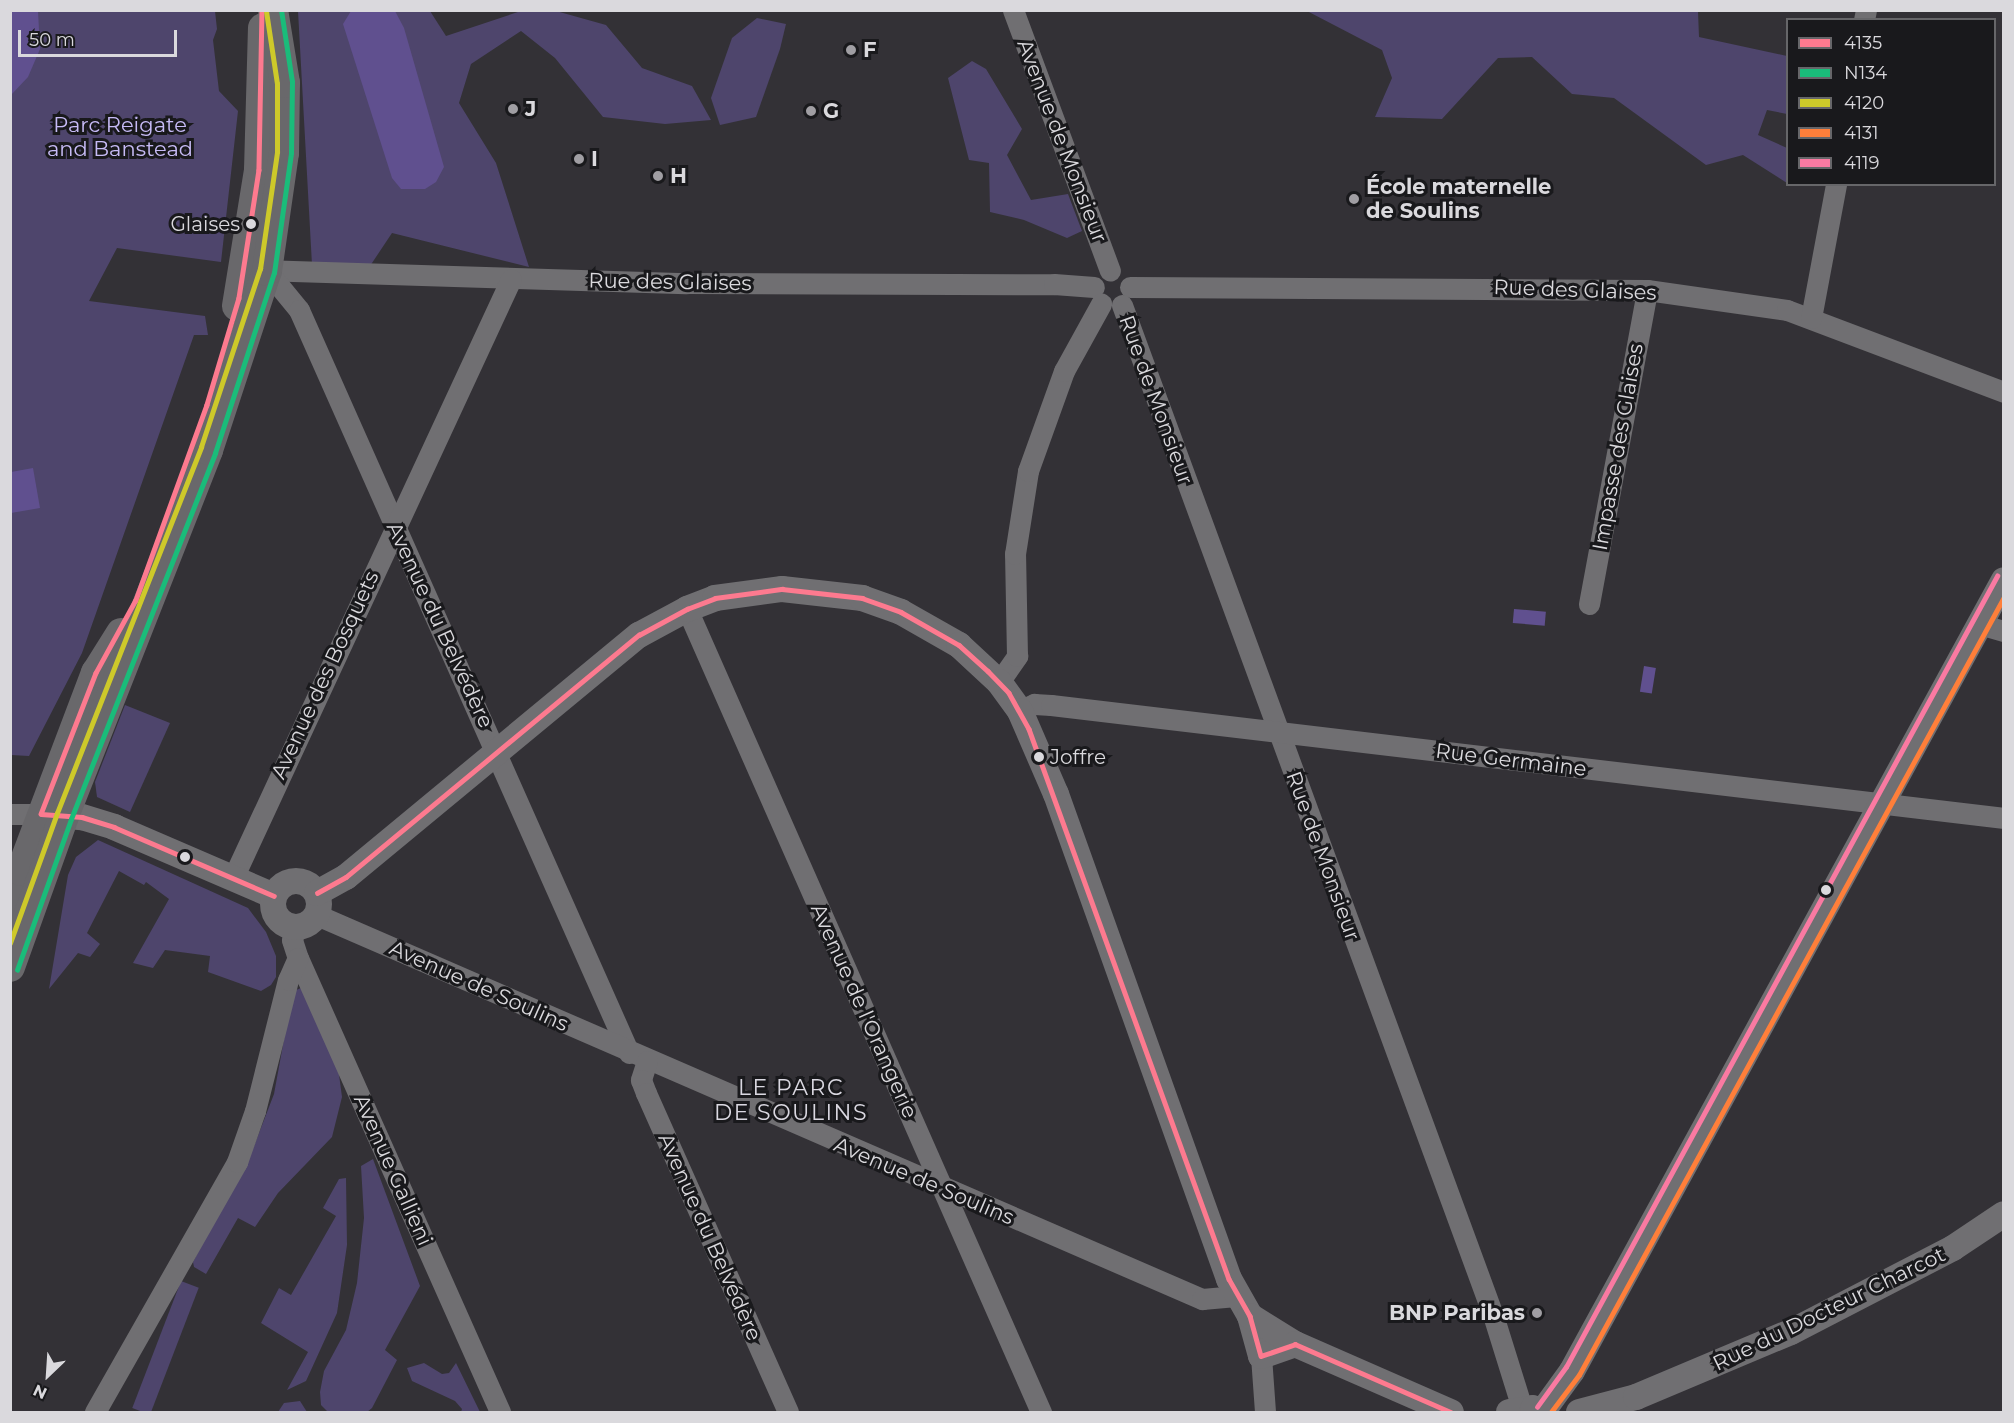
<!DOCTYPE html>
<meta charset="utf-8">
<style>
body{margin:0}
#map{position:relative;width:2014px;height:1423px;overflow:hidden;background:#333136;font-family:Montserrat,sans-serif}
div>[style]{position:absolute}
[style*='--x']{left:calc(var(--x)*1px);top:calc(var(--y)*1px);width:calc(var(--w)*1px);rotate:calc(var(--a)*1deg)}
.green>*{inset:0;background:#4e456c;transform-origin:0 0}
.water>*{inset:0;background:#60508f;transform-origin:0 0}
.minor>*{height:21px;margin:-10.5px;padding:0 10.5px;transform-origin:10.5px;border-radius:10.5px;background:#706f72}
.tertiary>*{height:26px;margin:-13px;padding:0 13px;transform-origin:13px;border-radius:13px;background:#706f72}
.tertiary>.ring{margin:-13px;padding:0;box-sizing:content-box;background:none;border:26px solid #706f72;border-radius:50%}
.secondary>*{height:30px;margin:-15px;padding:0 15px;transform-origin:15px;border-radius:15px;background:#69686b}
.bus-1>*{height:4.5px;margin:-2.25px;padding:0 2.25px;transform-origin:2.25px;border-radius:2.25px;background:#fd7a8f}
.bus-2>*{height:4.5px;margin:-2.25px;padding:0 2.25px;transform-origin:2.25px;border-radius:2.25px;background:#1abc7a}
.bus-3>*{height:4.5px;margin:-2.25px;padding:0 2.25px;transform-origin:2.25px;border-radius:2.25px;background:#cdc92a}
.bus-4>*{height:4.5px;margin:-2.25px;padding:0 2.25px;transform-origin:2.25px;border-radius:2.25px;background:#ff7f3a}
.bus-5>*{height:4.5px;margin:-2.25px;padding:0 2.25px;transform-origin:2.25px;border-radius:2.25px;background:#fa7aa2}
.dots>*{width:16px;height:16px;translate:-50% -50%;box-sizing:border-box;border:3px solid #19191c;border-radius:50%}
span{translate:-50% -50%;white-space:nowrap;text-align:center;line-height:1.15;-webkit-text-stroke:6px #19191c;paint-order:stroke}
.bus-label{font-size:20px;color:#dad9dd}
.right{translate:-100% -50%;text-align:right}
.left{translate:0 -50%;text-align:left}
.poi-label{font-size:21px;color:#dad9dd;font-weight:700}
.park-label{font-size:21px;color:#c7bbf6}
.street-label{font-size:21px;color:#dad9dd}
.neighbourhood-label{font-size:22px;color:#dad8e1;letter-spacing:1.5px}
.frame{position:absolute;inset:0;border:12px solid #dad9dd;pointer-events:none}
.legend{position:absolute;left:1786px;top:18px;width:210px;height:168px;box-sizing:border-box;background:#19191c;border:2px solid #666669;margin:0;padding:8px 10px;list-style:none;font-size:18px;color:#dad9dd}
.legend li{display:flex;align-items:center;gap:12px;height:30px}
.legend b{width:30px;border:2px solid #666669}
.north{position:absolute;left:18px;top:1345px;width:60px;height:60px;-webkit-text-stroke:4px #19191c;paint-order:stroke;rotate:205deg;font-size:16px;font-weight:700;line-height:24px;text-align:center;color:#dad9dd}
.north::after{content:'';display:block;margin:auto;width:21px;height:27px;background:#dad9dd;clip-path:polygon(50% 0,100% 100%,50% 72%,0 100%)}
.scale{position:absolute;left:18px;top:30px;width:159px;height:27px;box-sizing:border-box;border:3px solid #dad9dd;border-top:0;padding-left:8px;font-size:18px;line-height:21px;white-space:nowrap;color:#dad9dd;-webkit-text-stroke:4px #19191c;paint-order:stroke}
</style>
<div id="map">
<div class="green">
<i style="clip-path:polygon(11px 11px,215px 11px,217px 29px,213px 40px,219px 91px,238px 111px,221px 262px,117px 248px,89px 301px,205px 316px,208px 335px,194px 335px,82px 653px,29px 756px,11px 755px)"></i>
<i style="clip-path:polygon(298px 11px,430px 11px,446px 36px,521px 11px,556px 11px,606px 25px,642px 68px,692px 86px,711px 120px,665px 124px,603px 117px,555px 58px,521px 31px,471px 64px,459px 103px,496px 163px,529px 267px,392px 233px,370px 266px,312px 265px)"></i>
<i style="clip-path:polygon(1307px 11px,1698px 11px,1699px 37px,1787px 56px,1787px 114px,1767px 110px,1758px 135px,1787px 148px,1787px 183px,1743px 155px,1706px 165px,1614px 98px,1572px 94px,1532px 57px,1498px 58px,1442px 119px,1375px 117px,1392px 78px,1382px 50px)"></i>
<i style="clip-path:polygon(757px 18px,786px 24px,780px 49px,756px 117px,720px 125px,711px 98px,732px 38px)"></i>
<i style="clip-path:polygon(972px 61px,986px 69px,1022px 129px,1007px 155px,1031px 200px,1068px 194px,1082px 231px,1067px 238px,1024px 220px,990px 212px,989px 163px,969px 160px,948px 78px)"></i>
<i style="clip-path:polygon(125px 705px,170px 723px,130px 812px,97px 797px,95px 782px)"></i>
<i style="clip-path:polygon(98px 840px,248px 908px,266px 932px,276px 956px,276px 977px,271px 985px,261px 991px,208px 972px,210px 956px,165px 950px,153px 968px,133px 963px,169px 899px,146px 882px,144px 885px,119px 871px,87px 933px,100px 944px,90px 957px,78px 953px,49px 989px,68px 875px,76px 857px)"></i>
<i style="clip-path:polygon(301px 988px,338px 1067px,342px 1097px,332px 1137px,278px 1193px,255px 1227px,238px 1218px,206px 1274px,194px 1267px,193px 1262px,254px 1146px,274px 1094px,289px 1012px,296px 990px)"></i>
<i style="clip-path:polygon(373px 1159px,420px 1286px,385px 1350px,397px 1360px,372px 1408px,367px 1412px,328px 1412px,321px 1405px,320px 1392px,324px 1371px,346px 1330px,357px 1283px,364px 1218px,361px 1166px)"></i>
<i style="clip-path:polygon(346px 1178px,347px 1245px,337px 1313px,306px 1381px,287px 1390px,308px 1352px,261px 1323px,279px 1288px,291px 1295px,336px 1216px,323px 1208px,339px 1179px)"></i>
<i style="left:181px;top:1281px;width:19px;height:136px;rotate:21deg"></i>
<i style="clip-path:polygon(424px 1363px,442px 1374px,449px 1373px,456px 1363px,480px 1412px,461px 1412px,462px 1409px,455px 1401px,412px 1381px,407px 1368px)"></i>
<i style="clip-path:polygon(300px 1401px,307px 1412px,278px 1412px,284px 1403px)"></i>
</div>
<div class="water">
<i style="clip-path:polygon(11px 10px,38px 11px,40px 49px,28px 77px,11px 95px)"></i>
<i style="clip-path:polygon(351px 11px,395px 11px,404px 28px,444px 167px,436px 182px,425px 189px,401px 189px,392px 178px,343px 24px)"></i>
<i style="clip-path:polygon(33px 468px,40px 508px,11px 513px,11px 472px)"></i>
<i style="left:1514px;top:609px;width:32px;height:14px;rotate:5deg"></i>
<i style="left:1644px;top:666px;width:12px;height:26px;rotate:9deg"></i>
</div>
<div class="minor">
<i style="--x:1013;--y:10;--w:278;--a:69.6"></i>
<i style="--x:1864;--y:20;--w:10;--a:-79"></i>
<i style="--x:261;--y:270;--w:425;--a:1.8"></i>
<i style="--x:686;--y:283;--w:368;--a:0.2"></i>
<i style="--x:1054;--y:284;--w:40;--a:4.3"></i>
<i style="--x:267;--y:271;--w:50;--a:50.6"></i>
<i style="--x:299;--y:310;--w:813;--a:66.05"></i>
<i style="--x:1130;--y:287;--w:517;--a:0.33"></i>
<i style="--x:1647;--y:290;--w:141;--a:8.1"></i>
<i style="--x:1787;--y:310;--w:232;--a:20.7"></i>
<i style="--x:1122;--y:305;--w:1076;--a:69.83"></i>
<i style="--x:1493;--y:1315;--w:97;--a:72.7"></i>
<i style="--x:1811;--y:318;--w:136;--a:-79.4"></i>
<i style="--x:1589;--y:604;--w:319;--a:-79.5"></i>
<i style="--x:687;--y:609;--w:878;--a:66.21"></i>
<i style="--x:1979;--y:624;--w:26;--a:16"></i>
<i style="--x:999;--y:682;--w:32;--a:-55"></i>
<i style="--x:1017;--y:656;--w:102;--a:-91.1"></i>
<i style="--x:1015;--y:554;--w:84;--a:-81.1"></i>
<i style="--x:1028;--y:471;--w:106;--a:-70.2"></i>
<i style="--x:1064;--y:371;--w:77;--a:-61.1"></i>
<i style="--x:1020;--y:711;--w:16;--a:-27"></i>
<i style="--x:1034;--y:704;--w:17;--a:3"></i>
<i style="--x:1051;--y:705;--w:960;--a:6.76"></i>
<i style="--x:10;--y:814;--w:31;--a:0"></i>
<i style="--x:233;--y:878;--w:660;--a:-65.1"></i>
<i style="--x:317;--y:915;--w:965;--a:23.46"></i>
<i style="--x:1202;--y:1299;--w:37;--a:-5"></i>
<i style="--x:295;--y:926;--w:14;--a:102"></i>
<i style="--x:292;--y:940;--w:19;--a:72"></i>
<i style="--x:298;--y:958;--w:497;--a:66"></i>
<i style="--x:647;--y:1061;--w:20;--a:108"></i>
<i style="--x:641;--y:1080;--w:14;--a:69"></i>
<i style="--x:646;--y:1093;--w:349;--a:66"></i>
<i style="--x:1261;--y:1356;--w:56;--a:85.9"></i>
<i style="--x:95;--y:1412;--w:288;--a:-60.4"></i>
<i style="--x:237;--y:1162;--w:54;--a:-70.6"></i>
<i style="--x:255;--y:1111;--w:135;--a:-75.9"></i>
<i style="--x:288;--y:980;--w:24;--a:-66"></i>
</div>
<div class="tertiary">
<i style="--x:45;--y:814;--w:37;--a:5"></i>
<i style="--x:82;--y:817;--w:34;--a:17"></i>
<i style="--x:114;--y:827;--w:174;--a:23.3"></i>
<i class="ring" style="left:273px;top:881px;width:20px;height:20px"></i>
<i style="--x:317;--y:893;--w:33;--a:-29"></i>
<i style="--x:346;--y:877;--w:380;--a:-39.6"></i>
<i style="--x:639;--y:635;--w:55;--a:-28.4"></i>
<i style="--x:687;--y:609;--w:30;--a:-21"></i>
<i style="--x:715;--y:598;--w:68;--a:-7.7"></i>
<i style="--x:782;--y:589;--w:81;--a:6.4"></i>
<i style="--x:862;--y:598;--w:41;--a:19.7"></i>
<i style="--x:901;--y:612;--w:67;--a:29.6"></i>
<i style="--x:959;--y:645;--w:54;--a:42.8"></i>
<i style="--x:999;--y:682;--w:36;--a:54"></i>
<i style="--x:1020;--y:711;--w:90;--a:66.6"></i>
<i style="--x:1056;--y:794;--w:515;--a:70.37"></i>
<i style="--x:1229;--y:1279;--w:43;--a:60.4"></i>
<i style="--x:1250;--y:1316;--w:41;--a:74.6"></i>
<i style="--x:1261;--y:1356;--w:36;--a:-19"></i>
<i style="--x:1250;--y:1316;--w:53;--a:31.9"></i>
<i style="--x:1295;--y:1344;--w:170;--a:23.6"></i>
<i style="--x:1543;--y:1411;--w:49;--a:-54.1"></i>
<i style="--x:1572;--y:1371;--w:901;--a:-61.36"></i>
<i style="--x:1509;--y:1412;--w:24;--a:-9"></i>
<i style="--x:1533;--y:1408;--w:13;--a:18"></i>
<i style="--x:1579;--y:1412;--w:59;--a:-14.7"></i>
<i style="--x:1636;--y:1397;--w:168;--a:-22.8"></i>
<i style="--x:1791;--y:1332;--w:182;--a:-27.4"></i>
<i style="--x:1953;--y:1248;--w:61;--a:-33.7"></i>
</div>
<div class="secondary">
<i style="--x:237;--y:306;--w:138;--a:-80.8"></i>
<i style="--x:259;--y:170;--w:142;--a:-88.4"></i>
<i style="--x:10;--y:907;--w:38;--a:-73"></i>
<i style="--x:21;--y:871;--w:212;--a:-69.3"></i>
<i style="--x:96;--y:673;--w:47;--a:-58"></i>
<i style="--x:10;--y:967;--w:160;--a:-70.3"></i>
<i style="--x:64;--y:816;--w:393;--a:-68.5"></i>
<i style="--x:208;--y:450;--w:188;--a:-71.8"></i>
<i style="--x:267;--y:271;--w:119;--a:-81.8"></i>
<i style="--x:284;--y:153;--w:70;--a:-89.2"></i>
<i style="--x:285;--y:83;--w:74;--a:-99.3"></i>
</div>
<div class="bus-1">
<i style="--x:262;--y:10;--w:160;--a:91.1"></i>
<i style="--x:259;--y:170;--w:130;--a:98.9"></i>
<i style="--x:239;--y:298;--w:112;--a:106.7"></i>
<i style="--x:207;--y:405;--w:208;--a:110"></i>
<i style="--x:136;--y:600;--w:83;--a:118.7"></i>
<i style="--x:96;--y:673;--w:151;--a:111.3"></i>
<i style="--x:41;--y:814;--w:41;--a:4.2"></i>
<i style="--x:82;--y:817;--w:34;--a:17"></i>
<i style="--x:114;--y:827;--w:174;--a:23.3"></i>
<i style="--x:317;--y:893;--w:33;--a:-29"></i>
<i style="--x:346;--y:877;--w:380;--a:-39.6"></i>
<i style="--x:639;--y:635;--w:55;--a:-28.4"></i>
<i style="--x:687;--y:609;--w:30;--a:-21"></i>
<i style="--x:715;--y:598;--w:68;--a:-7.7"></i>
<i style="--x:782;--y:589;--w:81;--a:6.4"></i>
<i style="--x:862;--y:598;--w:41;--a:19.7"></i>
<i style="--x:901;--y:612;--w:67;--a:29.6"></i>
<i style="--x:959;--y:645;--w:39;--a:42"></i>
<i style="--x:988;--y:671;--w:30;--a:46"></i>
<i style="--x:1009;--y:693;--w:41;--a:60.9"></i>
<i style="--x:1029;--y:729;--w:585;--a:70.02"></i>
<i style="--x:1229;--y:1279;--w:43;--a:60.4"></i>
<i style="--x:1250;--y:1316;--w:41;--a:74.6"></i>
<i style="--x:1261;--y:1356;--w:36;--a:-19"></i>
<i style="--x:1295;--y:1344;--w:170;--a:23.6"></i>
</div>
<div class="bus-2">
<i style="--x:17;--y:970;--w:160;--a:-70.3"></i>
<i style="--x:71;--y:819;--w:393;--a:-68.5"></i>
<i style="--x:215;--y:453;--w:189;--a:-71.9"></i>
<i style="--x:274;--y:273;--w:121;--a:-81.9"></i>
<i style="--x:291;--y:153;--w:71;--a:-89.2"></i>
<i style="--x:292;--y:82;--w:73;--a:-98.7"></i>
</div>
<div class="bus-3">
<i style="--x:10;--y:943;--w:138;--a:-70.1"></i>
<i style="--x:57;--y:813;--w:393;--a:-68.5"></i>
<i style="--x:201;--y:447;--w:188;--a:-71.7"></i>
<i style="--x:260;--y:269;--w:118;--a:-81.7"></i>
<i style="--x:277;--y:152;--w:68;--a:-90"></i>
<i style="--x:277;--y:84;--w:74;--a:-98.6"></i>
</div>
<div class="bus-4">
<i style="--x:1551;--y:1412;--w:46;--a:-52.9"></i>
<i style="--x:1579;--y:1375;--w:887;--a:-61.35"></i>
</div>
<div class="bus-5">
<i style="--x:1537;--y:1407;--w:49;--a:-54.1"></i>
<i style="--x:1566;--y:1367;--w:901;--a:-61.41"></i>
</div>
<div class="dots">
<i style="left:851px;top:50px;background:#a09ea3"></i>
<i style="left:513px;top:109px;background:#a09ea3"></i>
<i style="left:811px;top:111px;background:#a09ea3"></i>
<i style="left:579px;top:159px;background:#a09ea3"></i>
<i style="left:658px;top:176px;background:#a09ea3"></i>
<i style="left:1354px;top:199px;background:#a09ea3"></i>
<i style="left:251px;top:224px;background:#dad9dd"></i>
<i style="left:1039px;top:757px;background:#dad9dd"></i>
<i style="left:185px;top:857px;background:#dad9dd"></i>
<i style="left:1826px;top:890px;background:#dad9dd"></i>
<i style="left:1537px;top:1313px;background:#a09ea3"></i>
</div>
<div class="bus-label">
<span class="right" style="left:240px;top:224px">Glaises</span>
<span class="left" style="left:1050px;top:757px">Joffre</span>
</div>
<div class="poi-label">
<span class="left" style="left:863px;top:50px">F</span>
<span class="left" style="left:525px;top:109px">J</span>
<span class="left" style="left:823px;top:111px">G</span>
<span class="left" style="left:591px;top:159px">I</span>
<span class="left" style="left:670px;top:176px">H</span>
<span class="left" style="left:1366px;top:199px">École maternelle<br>de Soulins</span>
<span class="right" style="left:1525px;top:1313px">BNP Paribas</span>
</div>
<div class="park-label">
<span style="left:120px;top:137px">Parc Reigate<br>and Banstead</span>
</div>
<div class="street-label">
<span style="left:1062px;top:141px;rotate:69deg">Avenue de Monsieur</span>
<span style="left:670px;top:282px;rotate:1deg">Rue des Glaises</span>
<span style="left:1575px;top:290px;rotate:2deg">Rue des Glaises</span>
<span style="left:1156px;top:400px;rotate:70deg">Rue de Monsieur</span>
<span style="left:1618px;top:447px;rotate:-80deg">Impasse des Glaises</span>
<span style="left:440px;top:625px;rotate:65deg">Avenue du Belvédère</span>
<span style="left:325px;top:675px;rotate:-65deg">Avenue des Bosquets</span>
<span style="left:1511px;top:760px;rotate:7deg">Rue Germaine</span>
<span style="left:1323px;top:856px;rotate:70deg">Rue de Monsieur</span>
<span style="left:479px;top:986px;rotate:24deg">Avenue de Soulins</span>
<span style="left:864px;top:1011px;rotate:66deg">Avenue de l'Orangerie</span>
<span style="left:393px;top:1170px;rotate:66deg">Avenue Gallieni</span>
<span style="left:924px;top:1181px;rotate:23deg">Avenue de Soulins</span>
<span style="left:710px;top:1237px;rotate:66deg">Avenue du Belvédère</span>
<span style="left:1829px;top:1309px;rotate:-26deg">Rue du Docteur Charcot</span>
</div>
<div class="neighbourhood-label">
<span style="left:791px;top:1100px">LE PARC<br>DE SOULINS</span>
</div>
<div class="frame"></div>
<ul class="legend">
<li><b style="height:8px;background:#fd7a8f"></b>4135</li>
<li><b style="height:8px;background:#1abc7a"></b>N134</li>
<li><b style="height:8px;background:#cdc92a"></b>4120</li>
<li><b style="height:8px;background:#ff7f3a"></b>4131</li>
<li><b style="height:8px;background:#fa7aa2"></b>4119</li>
</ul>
<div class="north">N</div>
<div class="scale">50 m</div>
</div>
